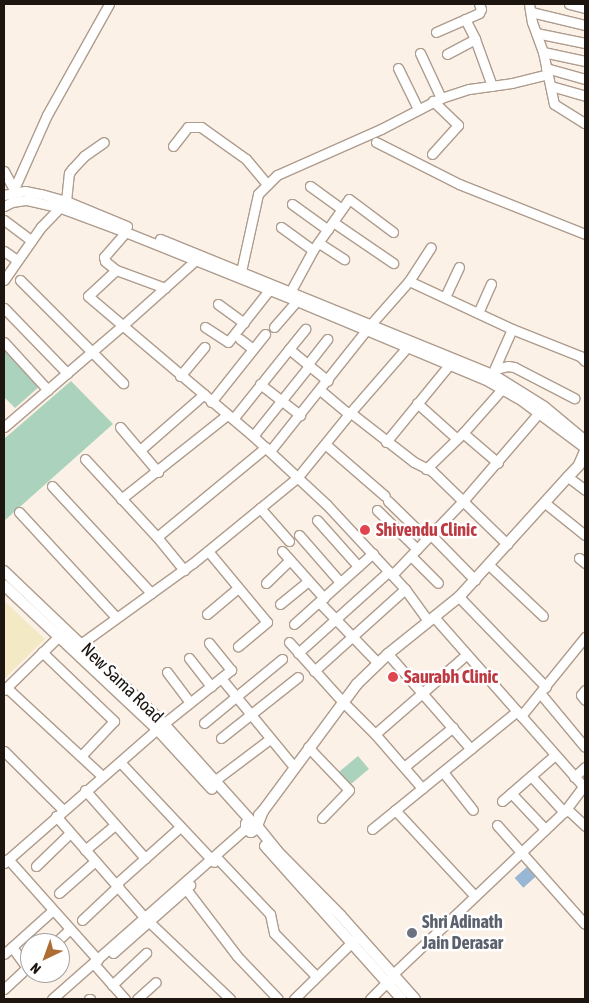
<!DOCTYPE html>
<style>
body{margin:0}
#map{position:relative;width:589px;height:1003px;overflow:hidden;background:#fcf1e7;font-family:"Asap Condensed",sans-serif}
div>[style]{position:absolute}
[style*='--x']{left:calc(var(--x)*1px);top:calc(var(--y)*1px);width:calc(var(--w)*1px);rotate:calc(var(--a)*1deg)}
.green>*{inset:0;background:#aad2bc;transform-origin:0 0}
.sand>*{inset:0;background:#f3e9c4}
.water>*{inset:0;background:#98b7d4;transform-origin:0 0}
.roads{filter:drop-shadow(1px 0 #ae9c8d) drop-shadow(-1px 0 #ae9c8d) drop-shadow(0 1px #ae9c8d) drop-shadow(0 -1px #ae9c8d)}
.minor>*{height:9px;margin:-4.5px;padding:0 4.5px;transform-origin:4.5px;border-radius:4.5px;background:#fff}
.major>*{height:10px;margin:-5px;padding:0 5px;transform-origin:5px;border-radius:5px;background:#fff}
.dots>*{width:14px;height:14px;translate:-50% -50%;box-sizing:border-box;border:2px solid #fff;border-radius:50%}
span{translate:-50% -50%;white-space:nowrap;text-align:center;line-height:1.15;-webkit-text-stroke:5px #fff;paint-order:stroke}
.health-label{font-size:18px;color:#be3a42;font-weight:700}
.left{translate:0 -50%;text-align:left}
.street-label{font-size:18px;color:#1c1510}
.worship-label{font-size:18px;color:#5b616d;font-weight:700}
.frame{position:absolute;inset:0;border:5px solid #1c1510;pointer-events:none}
.north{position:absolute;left:20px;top:933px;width:50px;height:50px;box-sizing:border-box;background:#fff;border:1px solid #a4a19f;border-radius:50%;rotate:222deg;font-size:14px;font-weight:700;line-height:20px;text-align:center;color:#1c1510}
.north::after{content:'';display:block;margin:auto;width:18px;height:22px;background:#ad6d35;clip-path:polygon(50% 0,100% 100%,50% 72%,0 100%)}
</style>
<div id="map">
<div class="green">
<i style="clip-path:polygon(4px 348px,41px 385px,15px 408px,4px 397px)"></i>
<i style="clip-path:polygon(71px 381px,113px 424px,4px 521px,4px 439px)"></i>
<i style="left:358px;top:756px;width:17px;height:25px;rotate:50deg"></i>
</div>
<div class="sand">
<i style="clip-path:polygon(4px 601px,45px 639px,4px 679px)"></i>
</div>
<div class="water">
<i style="left:528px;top:866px;width:13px;height:18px;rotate:48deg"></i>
</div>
<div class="roads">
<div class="minor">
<i style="--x:529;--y:4;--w:18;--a:81"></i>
<i style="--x:532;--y:22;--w:32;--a:70"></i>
<i style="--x:543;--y:52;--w:53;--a:78.1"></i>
<i style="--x:554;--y:104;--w:36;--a:32"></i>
<i style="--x:569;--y:4;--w:16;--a:14"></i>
<i style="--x:531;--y:12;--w:56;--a:13.5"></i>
<i style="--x:465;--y:19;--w:22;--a:63"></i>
<i style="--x:475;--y:39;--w:50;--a:70.1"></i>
<i style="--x:436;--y:32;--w:47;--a:-23.8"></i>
<i style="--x:479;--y:13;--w:4;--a:-63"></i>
<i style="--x:481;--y:9;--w:5;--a:-112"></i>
<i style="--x:536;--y:33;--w:50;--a:11.5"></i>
<i style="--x:543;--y:52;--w:43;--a:12.1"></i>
<i style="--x:420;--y:53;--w:50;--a:65"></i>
<i style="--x:447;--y:54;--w:32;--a:-28"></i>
<i style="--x:398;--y:68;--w:46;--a:64"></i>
<i style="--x:546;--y:68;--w:41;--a:15.8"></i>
<i style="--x:551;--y:86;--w:35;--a:16"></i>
<i style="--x:376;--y:142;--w:93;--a:26.8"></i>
<i style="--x:459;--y:184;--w:136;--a:21.6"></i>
<i style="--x:173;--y:146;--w:24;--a:-52"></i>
<i style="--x:188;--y:127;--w:13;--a:0"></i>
<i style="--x:201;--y:127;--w:55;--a:35.4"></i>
<i style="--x:246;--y:159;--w:33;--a:50"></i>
<i style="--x:432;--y:154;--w:39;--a:-48"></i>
<i style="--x:458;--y:125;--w:35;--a:-136"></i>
<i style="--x:4;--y:171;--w:24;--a:62"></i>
<i style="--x:310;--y:186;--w:39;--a:36"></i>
<i style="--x:14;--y:189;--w:81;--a:-66"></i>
<i style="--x:47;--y:115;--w:127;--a:-60.8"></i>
<i style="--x:4;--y:195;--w:21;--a:-11"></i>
<i style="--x:25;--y:191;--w:16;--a:11"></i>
<i style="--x:41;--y:194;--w:26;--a:16"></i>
<i style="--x:66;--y:201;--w:66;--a:22.3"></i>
<i style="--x:292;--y:204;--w:44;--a:35.8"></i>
<i style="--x:4;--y:206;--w:9;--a:-27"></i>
<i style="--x:12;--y:202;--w:15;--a:-8"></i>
<i style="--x:27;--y:200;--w:35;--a:13"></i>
<i style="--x:61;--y:208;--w:66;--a:20.4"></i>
<i style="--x:123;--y:231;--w:188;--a:21.9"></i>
<i style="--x:297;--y:301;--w:207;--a:22.7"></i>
<i style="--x:488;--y:381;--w:34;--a:30"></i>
<i style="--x:518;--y:398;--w:84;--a:36.7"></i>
<i style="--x:4;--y:220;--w:34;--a:37"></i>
<i style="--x:333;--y:222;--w:73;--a:34.3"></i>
<i style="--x:281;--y:227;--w:39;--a:36"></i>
<i style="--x:160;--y:239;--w:359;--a:22.1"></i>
<i style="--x:493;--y:374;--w:60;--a:32.1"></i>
<i style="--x:544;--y:406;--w:53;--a:39.7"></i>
<i style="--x:319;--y:243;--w:30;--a:33"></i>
<i style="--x:4;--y:251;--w:16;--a:35"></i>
<i style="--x:116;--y:270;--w:14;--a:-141"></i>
<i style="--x:105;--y:261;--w:4;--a:-104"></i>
<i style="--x:104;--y:257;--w:33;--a:-49"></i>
<i style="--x:240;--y:276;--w:84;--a:-77.6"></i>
<i style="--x:258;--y:194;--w:27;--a:-45"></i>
<i style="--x:277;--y:175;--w:114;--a:-23.9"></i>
<i style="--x:381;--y:129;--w:68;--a:-27.3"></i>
<i style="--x:441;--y:98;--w:29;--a:-18"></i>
<i style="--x:469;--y:89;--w:43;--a:-7.9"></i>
<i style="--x:512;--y:83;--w:37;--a:-14"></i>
<i style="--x:4;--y:280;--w:65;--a:-55.1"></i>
<i style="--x:41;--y:227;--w:36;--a:-46"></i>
<i style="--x:66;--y:201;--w:28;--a:-84"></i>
<i style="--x:69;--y:173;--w:5;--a:-53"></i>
<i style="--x:72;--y:169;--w:18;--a:-47"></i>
<i style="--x:84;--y:156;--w:24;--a:-35"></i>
<i style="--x:20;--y:280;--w:146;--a:45"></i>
<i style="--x:409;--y:281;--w:40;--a:-57.1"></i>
<i style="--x:165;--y:288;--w:52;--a:-159.8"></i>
<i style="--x:116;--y:270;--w:38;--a:137"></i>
<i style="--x:88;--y:296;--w:216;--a:40.3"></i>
<i style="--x:253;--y:436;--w:101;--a:43"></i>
<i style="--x:327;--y:505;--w:115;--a:47.1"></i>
<i style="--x:405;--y:589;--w:39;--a:54"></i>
<i style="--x:288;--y:296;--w:52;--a:-61.5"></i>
<i style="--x:313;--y:250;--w:62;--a:-54.8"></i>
<i style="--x:349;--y:199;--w:55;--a:36.9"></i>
<i style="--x:445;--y:297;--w:33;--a:-65"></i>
<i style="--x:218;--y:304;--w:32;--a:36"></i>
<i style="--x:4;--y:308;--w:91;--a:45.9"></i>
<i style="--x:478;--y:313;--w:32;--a:-66"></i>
<i style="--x:205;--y:327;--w:27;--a:33"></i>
<i style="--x:228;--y:342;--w:66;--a:-51.7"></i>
<i style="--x:274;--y:327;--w:35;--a:-49"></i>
<i style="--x:240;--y:339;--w:16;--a:38"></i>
<i style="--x:4;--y:342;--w:65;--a:47.5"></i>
<i style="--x:289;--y:349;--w:26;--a:-51"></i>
<i style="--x:307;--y:365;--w:33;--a:-52"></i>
<i style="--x:495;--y:369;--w:13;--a:-13"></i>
<i style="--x:508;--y:366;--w:6;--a:9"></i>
<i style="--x:514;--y:367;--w:68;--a:27.3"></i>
<i style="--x:493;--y:372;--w:47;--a:-66.2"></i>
<i style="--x:180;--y:376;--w:38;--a:-50"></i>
<i style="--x:260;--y:384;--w:51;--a:37.8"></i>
<i style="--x:320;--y:390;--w:38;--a:40"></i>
<i style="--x:211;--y:402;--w:87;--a:-51.5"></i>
<i style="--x:417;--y:403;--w:52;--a:41.9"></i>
<i style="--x:351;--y:413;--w:80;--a:37.9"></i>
<i style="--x:414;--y:462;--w:20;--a:27"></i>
<i style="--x:432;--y:471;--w:105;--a:44.2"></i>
<i style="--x:233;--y:419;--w:90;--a:-51.3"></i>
<i style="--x:289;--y:349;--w:50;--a:39.4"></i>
<i style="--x:4;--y:427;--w:155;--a:-40.6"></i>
<i style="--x:122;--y:326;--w:102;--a:-41.8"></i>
<i style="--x:120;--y:427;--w:59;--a:49.8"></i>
<i style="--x:463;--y:433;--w:46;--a:40.6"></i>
<i style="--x:253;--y:436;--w:90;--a:-51.3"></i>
<i style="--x:386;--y:442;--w:99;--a:-50.7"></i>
<i style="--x:325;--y:444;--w:79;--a:40.9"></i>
<i style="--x:140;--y:450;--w:85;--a:-41.2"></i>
<i style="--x:270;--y:451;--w:162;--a:-51.5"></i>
<i style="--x:371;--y:324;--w:57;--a:-48.5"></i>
<i style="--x:409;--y:281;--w:114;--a:25"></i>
<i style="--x:512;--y:329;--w:73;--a:21.7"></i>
<i style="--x:580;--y:356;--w:7;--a:45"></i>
<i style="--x:85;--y:459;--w:106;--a:47.3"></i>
<i style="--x:157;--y:537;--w:43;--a:50.7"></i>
<i style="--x:426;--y:469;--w:52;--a:-44.2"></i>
<i style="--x:463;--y:433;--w:59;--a:-48.4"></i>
<i style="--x:568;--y:477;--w:21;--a:37"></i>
<i style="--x:52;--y:486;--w:146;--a:47.2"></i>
<i style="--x:121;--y:499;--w:135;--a:-38.4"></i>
<i style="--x:388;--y:501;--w:54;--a:44.3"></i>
<i style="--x:545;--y:503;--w:51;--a:38.7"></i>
<i style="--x:260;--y:508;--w:44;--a:48.7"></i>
<i style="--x:377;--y:510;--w:56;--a:44.3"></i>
<i style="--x:19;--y:512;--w:143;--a:47.3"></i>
<i style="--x:317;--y:520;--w:62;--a:48.3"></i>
<i style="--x:299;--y:535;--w:62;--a:48.9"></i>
<i style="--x:431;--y:535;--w:63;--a:45.6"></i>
<i style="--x:157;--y:537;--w:141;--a:-39.5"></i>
<i style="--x:208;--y:551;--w:92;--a:50.3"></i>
<i style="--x:267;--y:622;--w:38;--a:140"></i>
<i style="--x:282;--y:551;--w:63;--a:48.2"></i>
<i style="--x:411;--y:556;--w:38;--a:45"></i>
<i style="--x:579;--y:558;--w:8;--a:40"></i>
<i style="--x:489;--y:565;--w:74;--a:43.4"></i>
<i style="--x:392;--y:575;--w:103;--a:-46.2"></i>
<i style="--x:463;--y:501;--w:121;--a:-49.3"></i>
<i style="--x:266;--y:583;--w:33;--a:-44"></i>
<i style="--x:459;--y:597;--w:125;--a:46"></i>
<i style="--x:319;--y:602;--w:85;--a:46"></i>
<i style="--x:280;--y:604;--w:36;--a:-39"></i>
<i style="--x:207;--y:614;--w:40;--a:-40"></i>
<i style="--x:434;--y:617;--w:228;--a:48.6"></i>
<i style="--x:294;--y:624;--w:106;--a:-41.9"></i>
<i style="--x:289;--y:642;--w:79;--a:48.1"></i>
<i style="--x:342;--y:701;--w:47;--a:45"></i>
<i style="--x:375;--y:734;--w:72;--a:49"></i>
<i style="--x:75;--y:648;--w:145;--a:-35.8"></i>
<i style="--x:193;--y:563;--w:134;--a:-39.3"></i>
<i style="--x:297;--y:478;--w:82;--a:-50.9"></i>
<i style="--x:349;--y:414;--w:91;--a:-49"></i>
<i style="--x:42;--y:652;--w:100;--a:43.8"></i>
<i style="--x:114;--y:721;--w:48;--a:133.3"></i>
<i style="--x:298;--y:653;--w:122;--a:-42"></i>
<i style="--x:388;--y:654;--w:126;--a:48.9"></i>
<i style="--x:189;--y:658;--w:36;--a:52"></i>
<i style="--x:314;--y:671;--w:122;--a:-42"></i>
<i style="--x:167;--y:672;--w:38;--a:53"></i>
<i style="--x:221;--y:678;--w:115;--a:50.6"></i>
<i style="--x:7;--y:688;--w:129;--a:42.8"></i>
<i style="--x:4;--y:690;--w:81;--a:-44.5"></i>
<i style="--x:585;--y:690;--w:6;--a:129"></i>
<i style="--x:581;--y:695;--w:6;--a:51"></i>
<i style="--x:540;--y:693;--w:70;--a:50.2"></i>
<i style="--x:521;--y:716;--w:102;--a:-51"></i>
<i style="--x:204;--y:723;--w:101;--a:-39.4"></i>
<i style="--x:375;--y:734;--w:121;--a:-41"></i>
<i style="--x:221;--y:738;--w:98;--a:-38.4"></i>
<i style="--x:308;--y:747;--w:59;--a:46.4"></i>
<i style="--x:349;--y:790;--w:39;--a:134"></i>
<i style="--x:4;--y:751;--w:83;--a:45"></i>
<i style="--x:120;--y:762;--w:137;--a:46.8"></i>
<i style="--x:404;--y:767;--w:63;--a:-39.2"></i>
<i style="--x:443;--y:772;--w:48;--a:51.7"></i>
<i style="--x:531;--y:776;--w:49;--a:47.5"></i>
<i style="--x:574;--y:777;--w:15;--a:-42"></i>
<i style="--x:214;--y:781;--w:70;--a:-36.9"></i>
<i style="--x:85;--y:790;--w:91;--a:48.6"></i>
<i style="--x:511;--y:793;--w:50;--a:46.6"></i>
<i style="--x:502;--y:801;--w:70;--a:-41"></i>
<i style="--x:567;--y:809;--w:25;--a:43"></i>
<i style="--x:395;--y:810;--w:116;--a:47.1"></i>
<i style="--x:56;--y:816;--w:134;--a:48.9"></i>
<i style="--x:144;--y:917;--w:119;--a:43.6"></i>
<i style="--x:497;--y:825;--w:132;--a:48.4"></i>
<i style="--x:372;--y:829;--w:187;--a:-39.1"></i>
<i style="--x:85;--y:850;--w:39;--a:-40"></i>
<i style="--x:8;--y:859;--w:135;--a:48.3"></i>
<i style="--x:218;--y:859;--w:76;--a:46.6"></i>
<i style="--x:270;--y:914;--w:19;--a:78"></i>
<i style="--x:274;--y:933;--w:60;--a:45.7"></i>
<i style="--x:4;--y:863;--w:203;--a:-41.2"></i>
<i style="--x:157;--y:729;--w:95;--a:-38.6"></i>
<i style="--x:231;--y:670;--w:35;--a:-129"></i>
<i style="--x:36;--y:866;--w:47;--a:-44.1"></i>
<i style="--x:116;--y:884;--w:86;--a:-41.7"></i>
<i style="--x:186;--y:889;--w:84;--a:52.7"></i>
<i style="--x:237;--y:956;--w:59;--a:46.4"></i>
<i style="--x:59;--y:893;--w:47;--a:-41.5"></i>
<i style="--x:82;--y:920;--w:50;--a:-43.4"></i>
<i style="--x:55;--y:943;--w:19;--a:-43"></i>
<i style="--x:12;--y:947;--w:26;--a:54"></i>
<i style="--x:113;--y:953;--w:103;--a:-41.4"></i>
<i style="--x:4;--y:954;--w:64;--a:-41.9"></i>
<i style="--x:94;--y:964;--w:47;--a:48.5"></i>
<i style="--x:393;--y:974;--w:236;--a:-43.5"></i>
<i style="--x:564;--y:812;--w:31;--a:-53"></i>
<i style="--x:112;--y:985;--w:47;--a:-43.3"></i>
<i style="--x:4;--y:989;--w:35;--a:-43"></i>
<i style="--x:52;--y:999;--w:259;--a:-41.4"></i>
<i style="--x:89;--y:999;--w:1;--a:0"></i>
<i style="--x:137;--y:999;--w:25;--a:-42"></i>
<i style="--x:294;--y:999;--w:87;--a:-44.5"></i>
<i style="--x:370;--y:999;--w:30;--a:-45"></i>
</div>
<div class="major">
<i style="--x:4;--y:571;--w:221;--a:43.7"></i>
<i style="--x:164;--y:724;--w:129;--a:48.1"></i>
<i style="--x:4;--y:585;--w:210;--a:43.3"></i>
<i style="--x:157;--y:729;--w:81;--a:47.5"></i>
<i style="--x:263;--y:811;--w:158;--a:-53.5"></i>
<i style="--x:357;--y:684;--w:43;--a:-44.1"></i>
<i style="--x:388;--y:654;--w:91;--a:-38.8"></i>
<i style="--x:459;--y:597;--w:162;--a:-47.8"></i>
<i style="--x:568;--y:477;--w:16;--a:-47"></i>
<i style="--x:579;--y:465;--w:15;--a:-67"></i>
<i style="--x:259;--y:815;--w:6;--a:-45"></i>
<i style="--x:263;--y:811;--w:16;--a:112"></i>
<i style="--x:257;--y:826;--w:3;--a:108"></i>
<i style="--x:256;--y:829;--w:6;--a:149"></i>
<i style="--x:251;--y:832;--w:6;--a:-149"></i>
<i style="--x:246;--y:829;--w:5;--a:-90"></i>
<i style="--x:246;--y:824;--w:4;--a:-56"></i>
<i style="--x:248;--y:821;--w:7;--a:8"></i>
<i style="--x:255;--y:822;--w:4;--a:63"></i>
<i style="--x:257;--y:826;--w:32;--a:51"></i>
<i style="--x:277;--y:851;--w:91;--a:45.4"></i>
<i style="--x:341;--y:916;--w:111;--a:48.3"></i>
<i style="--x:265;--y:846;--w:205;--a:48.2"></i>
</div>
</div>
<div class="dots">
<i style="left:365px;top:530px;background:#e0444e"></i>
<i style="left:393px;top:677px;background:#e0444e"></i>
<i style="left:412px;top:933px;background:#6b7280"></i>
</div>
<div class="health-label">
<span class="left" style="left:376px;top:530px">Shivendu Clinic</span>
<span class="left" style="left:404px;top:677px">Saurabh Clinic</span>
</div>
<div class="street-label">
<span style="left:122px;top:683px;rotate:44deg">New Sama Road</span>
</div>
<div class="worship-label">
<span class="left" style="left:422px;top:933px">Shri Adinath<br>Jain Derasar</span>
</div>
<div class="frame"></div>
<div class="north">N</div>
</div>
